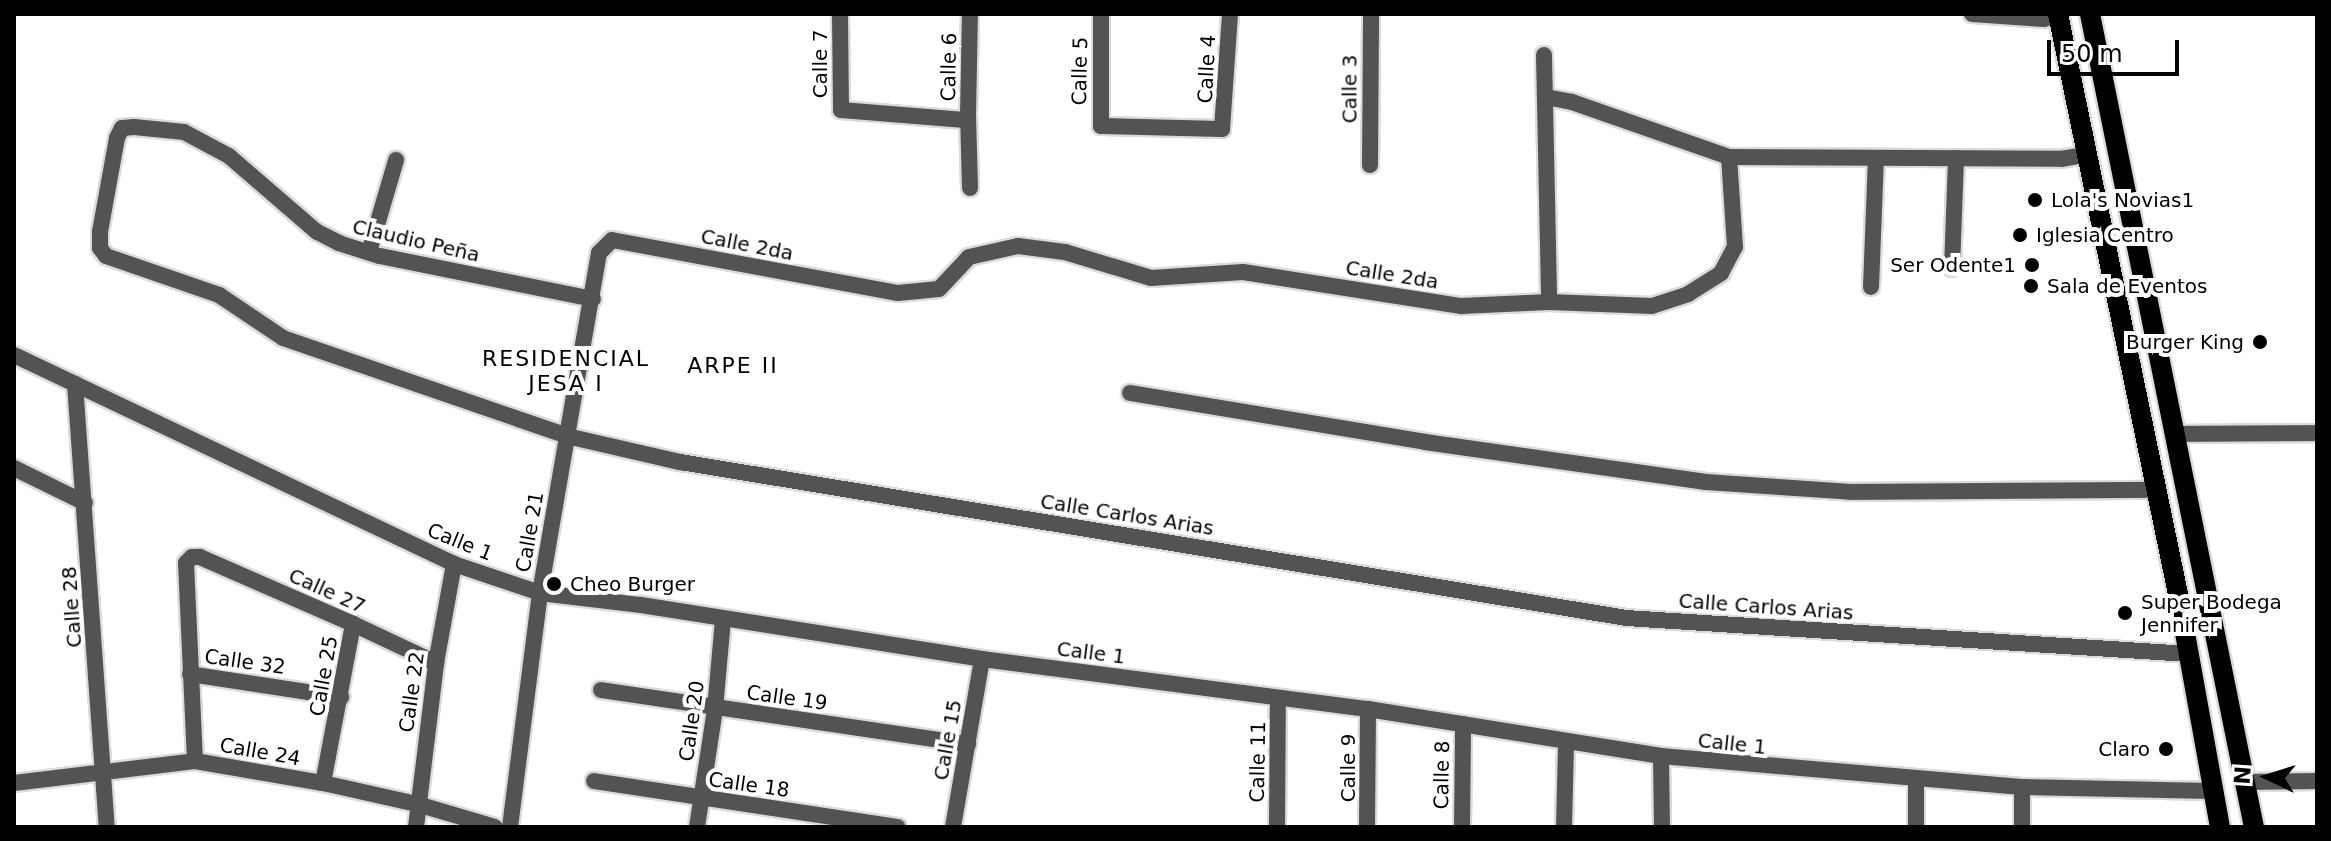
<!DOCTYPE html>
<meta charset="utf-8">
<style>
body{margin:0}
#map{position:relative;width:2331px;height:841px;overflow:hidden;background:#fff;font-family:"DejaVu Sans",sans-serif}
div>[style]{position:absolute}
[style*='--x']{left:calc(var(--x)*1px);top:calc(var(--y)*1px);width:calc(var(--w)*1px);rotate:calc(var(--a)*1deg)}
.roads{filter:drop-shadow(2px 0 #dbdbdb) drop-shadow(-2px 0 #dbdbdb) drop-shadow(0 2px #dbdbdb) drop-shadow(0 -2px #dbdbdb)}
.street>*{height:16px;margin:-8px;padding:0 8px;transform-origin:8px;border-radius:8px;background:#535353}
.primary>*{height:20px;margin:-10px;padding:0 10px;transform-origin:10px;border-radius:10px;background:#000}
.dots>*{width:22px;height:22px;translate:-50% -50%;box-sizing:border-box;border:4px solid #fff;border-radius:50%}
span{translate:-50% -50%;white-space:nowrap;text-align:center;line-height:1.15;-webkit-text-stroke:8px #fff;paint-order:stroke}
.street-label{font-size:20px;color:#000}
.poi-label{font-size:20px;color:#000}
.left{translate:0 -50%;text-align:left}
.right{translate:-100% -50%;text-align:right}
.neighbourhood-label{font-size:22px;color:#000;letter-spacing:2px}
.frame{position:absolute;inset:0;border:16px solid #000;pointer-events:none}
.north{position:absolute;left:2227px;top:737px;width:80px;height:80px;-webkit-text-stroke:6px #fff;paint-order:stroke;rotate:274deg;font-size:22px;font-weight:700;line-height:32px;text-align:center;color:#000}
.north::after{content:'';display:block;margin:auto;width:28px;height:36px;background:#000;clip-path:polygon(50% 0,100% 100%,50% 72%,0 100%)}
.scale{position:absolute;left:2047px;top:40px;width:132px;height:36px;box-sizing:border-box;border:4px solid #000;border-top:0;padding-left:10px;font-size:24px;line-height:28px;white-space:nowrap;color:#000;-webkit-text-stroke:6px #fff;paint-order:stroke}
</style>
<div id="map">
<div class="roads">
<div class="street">
<i style="--x:840;--y:14;--w:96;--a:89.4"></i>
<i style="--x:841;--y:110;--w:124;--a:4.6"></i>
<i style="--x:965;--y:120;--w:6;--a:-59"></i>
<i style="--x:968;--y:115;--w:101;--a:-88.9"></i>
<i style="--x:1101;--y:14;--w:112;--a:90"></i>
<i style="--x:1101;--y:126;--w:121;--a:1.4"></i>
<i style="--x:1222;--y:129;--w:115;--a:-86"></i>
<i style="--x:1972;--y:14;--w:72;--a:4"></i>
<i style="--x:2044;--y:19;--w:15;--a:-20"></i>
<i style="--x:1544;--y:55;--w:247;--a:88.8"></i>
<i style="--x:1546;--y:97;--w:26;--a:11"></i>
<i style="--x:1572;--y:102;--w:166;--a:19.3"></i>
<i style="--x:1729;--y:157;--w:332;--a:0.3"></i>
<i style="--x:2061;--y:159;--w:23;--a:-10"></i>
<i style="--x:968;--y:115;--w:73;--a:88.4"></i>
<i style="--x:1370;--y:165;--w:151;--a:-89.6"></i>
<i style="--x:369;--y:252;--w:96;--a:-73.6"></i>
<i style="--x:1952;--y:268;--w:110;--a:-87.9"></i>
<i style="--x:1871;--y:287;--w:129;--a:-87.8"></i>
<i style="--x:593;--y:299;--w:218;--a:-168.6"></i>
<i style="--x:379;--y:256;--w:42;--a:-162"></i>
<i style="--x:339;--y:243;--w:25;--a:-153"></i>
<i style="--x:317;--y:232;--w:116;--a:-139.2"></i>
<i style="--x:229;--y:156;--w:51;--a:-151.9"></i>
<i style="--x:184;--y:132;--w:50;--a:-174.3"></i>
<i style="--x:134;--y:127;--w:12;--a:175"></i>
<i style="--x:122;--y:128;--w:11;--a:117"></i>
<i style="--x:117;--y:138;--w:96;--a:100.3"></i>
<i style="--x:100;--y:232;--w:16;--a:90"></i>
<i style="--x:100;--y:248;--w:10;--a:53"></i>
<i style="--x:106;--y:256;--w:120;--a:19"></i>
<i style="--x:219;--y:295;--w:77;--a:33.9"></i>
<i style="--x:283;--y:338;--w:300;--a:19"></i>
<i style="--x:567;--y:436;--w:116;--a:13"></i>
<i style="--x:680;--y:462;--w:959;--a:9.36"></i>
<i style="--x:1626;--y:618;--w:564;--a:3.66"></i>
<i style="--x:14;--y:355;--w:487;--a:25.4"></i>
<i style="--x:454;--y:564;--w:91;--a:18.6"></i>
<i style="--x:540;--y:593;--w:102;--a:6.8"></i>
<i style="--x:641;--y:605;--w:345;--a:9"></i>
<i style="--x:982;--y:659;--w:389;--a:7.4"></i>
<i style="--x:1368;--y:709;--w:297;--a:9.1"></i>
<i style="--x:1661;--y:756;--w:362;--a:4.9"></i>
<i style="--x:2022;--y:787;--w:191;--a:1.2"></i>
<i style="--x:75;--y:384;--w:444;--a:85.9"></i>
<i style="--x:1130;--y:393;--w:299;--a:9.4"></i>
<i style="--x:1425;--y:442;--w:284;--a:8.1"></i>
<i style="--x:1706;--y:482;--w:145;--a:3.9"></i>
<i style="--x:1851;--y:492;--w:304;--a:-0.4"></i>
<i style="--x:2173;--y:434;--w:144;--a:-0.4"></i>
<i style="--x:14;--y:468;--w:79;--a:26.2"></i>
<i style="--x:190;--y:674;--w:153;--a:8.7"></i>
<i style="--x:601;--y:690;--w:371;--a:8.4"></i>
<i style="--x:1661;--y:756;--w:71;--a:89.2"></i>
<i style="--x:195;--y:761;--w:198;--a:-92.6"></i>
<i style="--x:186;--y:563;--w:8;--a:-45"></i>
<i style="--x:192;--y:557;--w:8;--a:0"></i>
<i style="--x:200;--y:557;--w:167;--a:23.6"></i>
<i style="--x:353;--y:624;--w:92;--a:25.2"></i>
<i style="--x:594;--y:781;--w:307;--a:8.6"></i>
<i style="--x:2245;--y:782;--w:72;--a:-0.8"></i>
<i style="--x:14;--y:783;--w:182;--a:-6.9"></i>
<i style="--x:195;--y:761;--w:130;--a:9.8"></i>
<i style="--x:323;--y:783;--w:96;--a:12.6"></i>
<i style="--x:417;--y:804;--w:81;--a:16.4"></i>
<i style="--x:323;--y:783;--w:162;--a:-79.3"></i>
<i style="--x:416;--y:827;--w:165;--a:-83"></i>
<i style="--x:436;--y:663;--w:101;--a:-79.7"></i>
<i style="--x:510;--y:827;--w:236;--a:-82.7"></i>
<i style="--x:540;--y:593;--w:159;--a:-80.2"></i>
<i style="--x:567;--y:436;--w:186;--a:-80.1"></i>
<i style="--x:599;--y:253;--w:18;--a:-45"></i>
<i style="--x:612;--y:240;--w:291;--a:10.5"></i>
<i style="--x:898;--y:293;--w:41;--a:-5.6"></i>
<i style="--x:939;--y:289;--w:44;--a:-46.8"></i>
<i style="--x:969;--y:257;--w:50;--a:-12.7"></i>
<i style="--x:1018;--y:246;--w:47;--a:7.3"></i>
<i style="--x:1065;--y:252;--w:90;--a:16.8"></i>
<i style="--x:1151;--y:278;--w:92;--a:-3.7"></i>
<i style="--x:1243;--y:272;--w:221;--a:8.9"></i>
<i style="--x:1461;--y:306;--w:88;--a:-2.6"></i>
<i style="--x:1549;--y:302;--w:103;--a:2.2"></i>
<i style="--x:1652;--y:306;--w:38;--a:-18"></i>
<i style="--x:1688;--y:294;--w:39;--a:-32"></i>
<i style="--x:1721;--y:273;--w:30;--a:-62"></i>
<i style="--x:1735;--y:247;--w:90;--a:-93.8"></i>
<i style="--x:697;--y:827;--w:119;--a:-81.3"></i>
<i style="--x:715;--y:709;--w:90;--a:-84.9"></i>
<i style="--x:953;--y:827;--w:170;--a:-80.2"></i>
<i style="--x:1277;--y:827;--w:129;--a:-89.6"></i>
<i style="--x:1367;--y:827;--w:118;--a:-89.5"></i>
<i style="--x:1462;--y:827;--w:103;--a:-89.4"></i>
<i style="--x:1564;--y:827;--w:84;--a:-88.6"></i>
<i style="--x:1916;--y:827;--w:48;--a:-90"></i>
<i style="--x:2022;--y:827;--w:40;--a:-90"></i>
</div>
<div class="primary">
<i style="--x:2058;--y:14;--w:592;--a:78.31"></i>
<i style="--x:2178;--y:594;--w:237;--a:79.8"></i>
<i style="--x:2090;--y:14;--w:829;--a:78.6"></i>
</div>
</div>
<div class="dots">
<i style="left:2035px;top:200px;background:#000"></i>
<i style="left:2020px;top:235px;background:#000"></i>
<i style="left:2032px;top:265px;background:#000"></i>
<i style="left:2031px;top:286px;background:#000"></i>
<i style="left:2260px;top:342px;background:#000"></i>
<i style="left:554px;top:584px;background:#000"></i>
<i style="left:2125px;top:613px;background:#000"></i>
<i style="left:2166px;top:749px;background:#000"></i>
</div>
<div class="street-label">
<span style="left:820px;top:64px;rotate:-90deg">Calle 7</span>
<span style="left:949px;top:67px;rotate:-89deg">Calle 6</span>
<span style="left:1207px;top:69px;rotate:-87deg">Calle 4</span>
<span style="left:1080px;top:71px;rotate:-89deg">Calle 5</span>
<span style="left:1350px;top:89px;rotate:-90deg">Calle 3</span>
<span style="left:416px;top:241px;rotate:13deg">Claudio Peña</span>
<span style="left:747px;top:245px;rotate:11deg">Calle 2da</span>
<span style="left:1392px;top:275px;rotate:9deg">Calle 2da</span>
<span style="left:1127px;top:515px;rotate:9deg">Calle Carlos Arias</span>
<span style="left:530px;top:532px;rotate:-80deg">Calle 21</span>
<span style="left:460px;top:542px;rotate:22deg">Calle 1</span>
<span style="left:327px;top:591px;rotate:24deg">Calle 27</span>
<span style="left:72px;top:607px;rotate:-94deg">Calle 28</span>
<span style="left:1766px;top:607px;rotate:4deg">Calle Carlos Arias</span>
<span style="left:1091px;top:653px;rotate:7deg">Calle 1</span>
<span style="left:245px;top:662px;rotate:8deg">Calle 32</span>
<span style="left:324px;top:676px;rotate:-80deg">Calle 25</span>
<span style="left:412px;top:692px;rotate:-82deg">Calle 22</span>
<span style="left:787px;top:698px;rotate:8deg">Calle 19</span>
<span style="left:692px;top:721px;rotate:-82deg">Calle 20</span>
<span style="left:948px;top:740px;rotate:-80deg">Calle 15</span>
<span style="left:1732px;top:744px;rotate:6deg">Calle 1</span>
<span style="left:260px;top:752px;rotate:10deg">Calle 24</span>
<span style="left:1258px;top:762px;rotate:-89deg">Calle 11</span>
<span style="left:1348px;top:768px;rotate:-90deg">Calle 9</span>
<span style="left:1442px;top:775px;rotate:-89deg">Calle 8</span>
<span style="left:749px;top:785px;rotate:8deg">Calle 18</span>
</div>
<div class="poi-label">
<span class="left" style="left:2051px;top:200px">Lola's Novias1</span>
<span class="left" style="left:2036px;top:235px">Iglesia Centro</span>
<span class="right" style="left:2016px;top:265px">Ser Odente1</span>
<span class="left" style="left:2047px;top:286px">Sala de Eventos</span>
<span class="right" style="left:2244px;top:342px">Burger King</span>
<span class="left" style="left:570px;top:584px">Cheo Burger</span>
<span class="left" style="left:2141px;top:614px">Super Bodega<br>Jennifer</span>
<span class="right" style="left:2150px;top:749px">Claro</span>
</div>
<div class="neighbourhood-label">
<span style="left:566px;top:371px">RESIDENCIAL<br>JESA I</span>
<span style="left:733px;top:366px">ARPE II</span>
</div>
<div class="frame"></div>
<div class="north">N</div>
<div class="scale">50 m</div>
</div>
